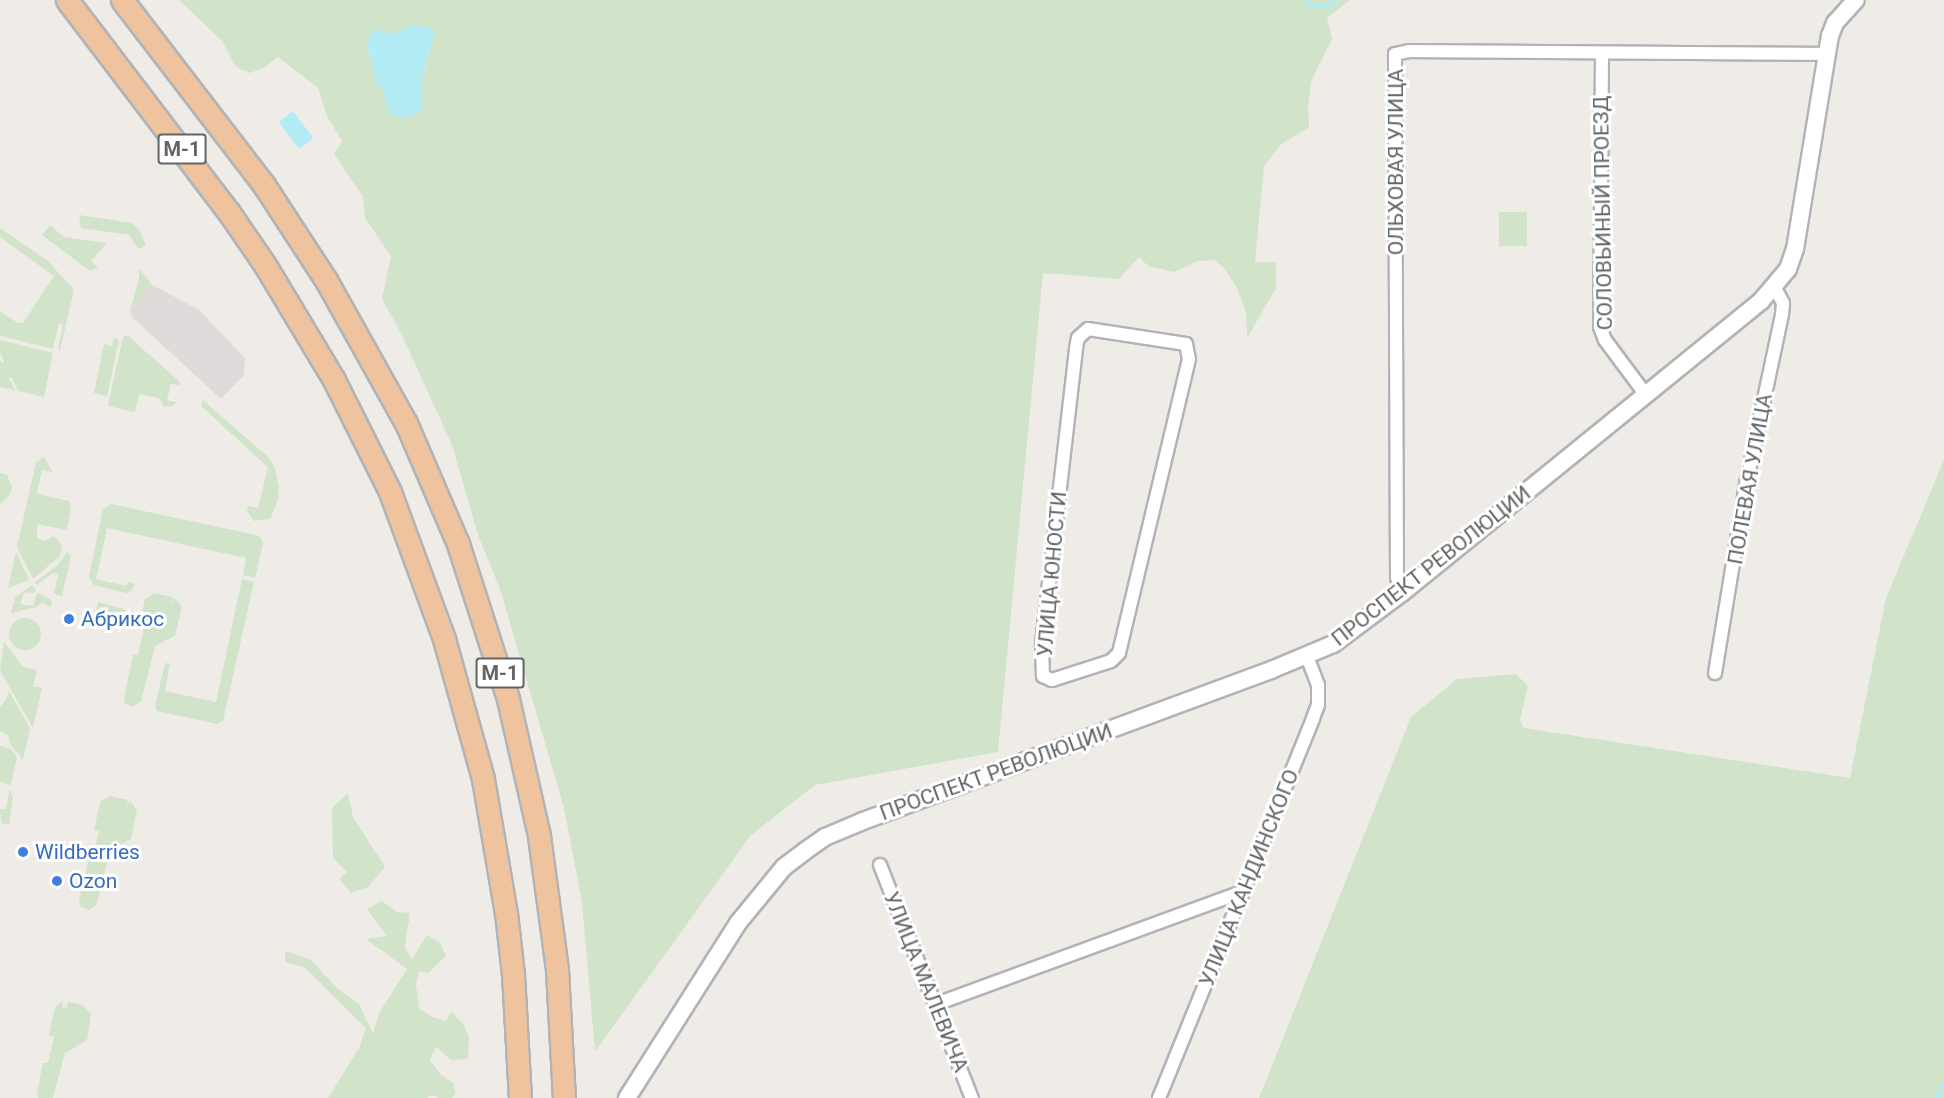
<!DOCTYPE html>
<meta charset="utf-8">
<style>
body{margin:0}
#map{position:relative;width:1944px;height:1098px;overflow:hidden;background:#efece8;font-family:Roboto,sans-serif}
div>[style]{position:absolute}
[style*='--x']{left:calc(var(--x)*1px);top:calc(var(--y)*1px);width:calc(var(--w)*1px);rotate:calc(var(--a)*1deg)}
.industrial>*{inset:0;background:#dfdbda}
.green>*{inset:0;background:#d1e3c9;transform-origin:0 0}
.round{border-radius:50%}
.water>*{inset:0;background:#b3ecf5;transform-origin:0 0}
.stream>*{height:4px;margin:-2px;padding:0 2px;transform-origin:2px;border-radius:2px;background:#b3ecf5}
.roads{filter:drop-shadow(2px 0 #b1b4b6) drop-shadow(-2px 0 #b1b4b6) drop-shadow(0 2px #b1b4b6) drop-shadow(0 -2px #b1b4b6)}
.street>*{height:12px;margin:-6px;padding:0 6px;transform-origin:6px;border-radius:6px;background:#fff}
.secondary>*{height:16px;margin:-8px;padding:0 8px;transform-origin:8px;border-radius:8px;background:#fff}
.highway>*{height:21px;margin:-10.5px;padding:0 10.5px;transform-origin:10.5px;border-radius:10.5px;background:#f0c39f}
.dots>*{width:16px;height:16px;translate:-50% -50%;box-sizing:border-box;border:3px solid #fff;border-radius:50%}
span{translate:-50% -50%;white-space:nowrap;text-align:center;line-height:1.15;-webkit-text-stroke:6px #fff;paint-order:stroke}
.shield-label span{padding:2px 4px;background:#fff;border:2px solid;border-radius:4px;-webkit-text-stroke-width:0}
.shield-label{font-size:20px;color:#606566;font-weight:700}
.street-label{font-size:21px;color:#606566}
.shop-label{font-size:21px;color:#366cbe}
.left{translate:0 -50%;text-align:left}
</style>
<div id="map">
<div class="industrial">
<i style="clip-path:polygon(152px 285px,198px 309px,245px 358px,244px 375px,221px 399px,133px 318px,130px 310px)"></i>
</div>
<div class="green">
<i style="clip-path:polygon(evenodd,179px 0,1350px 0,1327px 18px,1332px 39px,1312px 79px,1308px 105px,1309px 127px,1280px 145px,1264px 167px,1255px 262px,1276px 262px,1276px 288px,1247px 338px,1246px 312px,1237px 288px,1225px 269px,1214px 260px,1198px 261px,1174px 272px,1148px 266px,1139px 257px,1119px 279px,1043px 273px,998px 752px,815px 785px,750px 836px,595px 1052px,582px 902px,564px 808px,500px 589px,478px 535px,452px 445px,402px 335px,382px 299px,391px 256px,365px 218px,363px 197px,334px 154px,342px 141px,327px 116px,318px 88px,278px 57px,265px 67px,250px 73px,236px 67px,222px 41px,179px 0,412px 25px,434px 29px,423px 77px,421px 111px,388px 112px,384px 89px,376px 83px,367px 45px,379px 29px,393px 34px,412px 25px)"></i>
<i style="left:1499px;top:212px;width:28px;height:34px"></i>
<i style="clip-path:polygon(79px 215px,132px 223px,140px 231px,146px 246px,138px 249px,129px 235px,81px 228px)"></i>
<i style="clip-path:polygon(50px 225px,64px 237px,107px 243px,91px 261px,98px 268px,90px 271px,42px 235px)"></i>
<i style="clip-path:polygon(0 228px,48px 261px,74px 290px,60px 350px,58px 350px,63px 324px,59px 323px,53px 349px,0 336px,0 311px,18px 323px,23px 323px,54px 276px,0 237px)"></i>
<i style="clip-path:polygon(139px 268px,152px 285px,130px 310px,139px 279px)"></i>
<i style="clip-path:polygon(127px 335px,180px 382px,180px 385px,171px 384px,167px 400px,176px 402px,173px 406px,164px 407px,159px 398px,139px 394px,135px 412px,108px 406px,123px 337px)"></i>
<i style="clip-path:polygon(114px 338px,119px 340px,107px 396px,94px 393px,104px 344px,112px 346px)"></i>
<i style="clip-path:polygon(0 340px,53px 353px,44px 397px,18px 391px,12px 378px,8px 377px,15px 390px,0 387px,0 360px,2px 363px,4px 361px,0 353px)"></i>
<i style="clip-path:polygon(203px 400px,268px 457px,274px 465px,279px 487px,278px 500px,270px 519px,254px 521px,247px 511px,248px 506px,258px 508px,268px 467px,201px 406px)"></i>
<i style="clip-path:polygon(44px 457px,53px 472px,42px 470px,37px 494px,69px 501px,71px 509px,67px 530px,37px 524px,37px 538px,45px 541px,54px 536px,62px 545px,60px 556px,33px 579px,17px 547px,36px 462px)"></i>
<i style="clip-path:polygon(1944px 460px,1944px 1098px,1259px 1098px,1411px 717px,1457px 679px,1516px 674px,1528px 686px,1520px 720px,1524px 728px,1850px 778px,1886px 598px)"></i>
<i style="clip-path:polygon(0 473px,7px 475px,12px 487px,10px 495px,0 504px)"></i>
<i style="clip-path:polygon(111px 504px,256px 535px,261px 538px,263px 543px,255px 578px,243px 575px,246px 558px,107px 528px,96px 579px,126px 586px,128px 582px,135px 584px,130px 592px,126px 593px,94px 585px,89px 576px,103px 509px)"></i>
<i style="clip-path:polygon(16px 552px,29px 580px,8px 588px)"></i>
<i style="clip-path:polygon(67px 552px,71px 556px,62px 596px,54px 594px,58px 574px,53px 573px,37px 585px,35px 582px,58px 565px)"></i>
<i style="clip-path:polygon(242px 579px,254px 582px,223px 721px,217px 724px,157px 711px,155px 706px,165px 663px,170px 664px,165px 691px,216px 702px)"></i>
<i style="clip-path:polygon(32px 585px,36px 590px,33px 593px,24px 592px,20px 604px,33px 606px,37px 593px,52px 600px,51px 607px,42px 603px,37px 607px,11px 613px,15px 598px)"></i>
<i style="clip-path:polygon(154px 593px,173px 597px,172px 604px,175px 598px,182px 607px,175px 636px,155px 646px,141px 701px,133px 707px,125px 704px,124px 698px,133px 655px,138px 655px,144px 628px,139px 627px,145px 599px)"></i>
<i style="clip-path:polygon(98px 602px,124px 609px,127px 616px,126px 624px,95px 617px)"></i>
<i class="round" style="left:9px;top:618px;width:32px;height:32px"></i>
<i style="clip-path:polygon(4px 642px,23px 667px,37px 670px,33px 686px,42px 688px,33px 728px,0 670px)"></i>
<i style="clip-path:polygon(9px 691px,30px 728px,23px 760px,10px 744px,8px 735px,0 731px,0 707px,7px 698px)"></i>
<i style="clip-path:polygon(0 746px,11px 749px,17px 757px,11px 785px,0 782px)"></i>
<i style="clip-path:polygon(10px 789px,13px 799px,9px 825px,1px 823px,0 809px,6px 809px)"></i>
<i style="clip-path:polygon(348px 793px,353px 817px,385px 867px,368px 887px,351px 893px,339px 879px,347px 872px,333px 858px,332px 808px)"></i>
<i style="clip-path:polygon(110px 796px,128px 800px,127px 806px,130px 801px,137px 810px,131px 839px,110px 849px,97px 904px,89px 910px,81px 907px,79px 901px,89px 858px,93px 858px,99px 831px,94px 830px,100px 802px)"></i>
<i style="clip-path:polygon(382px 901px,397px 912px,410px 913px,405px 947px,412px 960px,427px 935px,440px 943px,446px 956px,428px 973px,419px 971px,416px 985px,419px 1008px,432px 1017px,446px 1021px,451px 1011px,464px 1025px,469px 1037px,468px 1059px,451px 1060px,436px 1047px,430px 1060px,440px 1074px,453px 1083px,456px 1094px,452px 1098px,438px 1098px,432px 1095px,427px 1098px,328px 1098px,359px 1048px,366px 1028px,304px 967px,285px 962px,285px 951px,310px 959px,336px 987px,359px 1004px,373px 1034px,379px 1013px,407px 969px,366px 939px,387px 936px,367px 909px)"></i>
<i style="clip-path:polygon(63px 1001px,62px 1009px,67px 1007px,68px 1002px,83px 1005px,91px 1014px,87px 1040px,65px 1053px,53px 1098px,38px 1098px,37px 1092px,43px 1063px,48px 1063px,54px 1037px,49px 1035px,55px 1007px)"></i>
</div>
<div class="water">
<i style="clip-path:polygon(412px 25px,434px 29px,434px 37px,430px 45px,423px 77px,421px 111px,407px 118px,397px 117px,388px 112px,384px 89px,376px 83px,367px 44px,370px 35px,379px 29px,393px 34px)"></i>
<i style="left:293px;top:111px;width:34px;height:18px;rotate:53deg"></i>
</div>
<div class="stream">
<i style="--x:1306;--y:0;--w:5;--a:68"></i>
<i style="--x:1308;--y:5;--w:15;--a:4"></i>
<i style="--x:1323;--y:6;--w:10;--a:-11"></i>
<i style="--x:1333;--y:4;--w:4;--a:-63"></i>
<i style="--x:1937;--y:1098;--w:17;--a:-65"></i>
</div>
<div class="roads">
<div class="street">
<i style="--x:1602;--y:53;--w:274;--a:90.4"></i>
<i style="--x:1600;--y:327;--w:14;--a:69"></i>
<i style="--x:1605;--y:340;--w:69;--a:53.3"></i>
<i style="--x:1088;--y:329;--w:99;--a:8.7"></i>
<i style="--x:1186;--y:344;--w:15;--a:79"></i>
<i style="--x:1189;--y:359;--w:302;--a:103.4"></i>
<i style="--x:1119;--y:653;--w:11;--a:135"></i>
<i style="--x:1111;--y:661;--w:62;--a:162.1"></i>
<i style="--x:1052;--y:680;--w:10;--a:-156"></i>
<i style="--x:1043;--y:676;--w:33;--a:-92"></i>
<i style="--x:1042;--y:643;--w:297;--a:-83.4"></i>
<i style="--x:1076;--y:348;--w:10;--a:-79"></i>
<i style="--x:1078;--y:338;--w:13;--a:-42"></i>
<i style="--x:1403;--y:592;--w:15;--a:-113"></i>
<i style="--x:1397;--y:578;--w:524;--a:-90.22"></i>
<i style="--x:1395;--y:54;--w:14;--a:-12"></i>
<i style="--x:1409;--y:51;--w:417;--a:0.4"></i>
<i style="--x:1715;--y:673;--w:192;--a:-80.7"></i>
<i style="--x:1746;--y:484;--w:173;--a:-78"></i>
<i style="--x:1782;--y:315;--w:12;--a:-85"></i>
<i style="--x:1783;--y:303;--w:17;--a:-118"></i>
<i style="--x:880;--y:865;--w:251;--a:68.5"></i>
<i style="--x:936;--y:1004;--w:328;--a:-20.1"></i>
<i style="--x:1159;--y:1098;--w:410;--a:-67.9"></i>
<i style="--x:1313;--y:718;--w:14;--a:-69"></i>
<i style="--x:1318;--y:705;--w:20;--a:-90"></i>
<i style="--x:1318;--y:685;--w:31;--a:-111"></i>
</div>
<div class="secondary">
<i style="--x:627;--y:1098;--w:207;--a:-57.6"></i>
<i style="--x:738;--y:923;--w:72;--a:-50.6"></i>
<i style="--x:784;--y:867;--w:26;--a:-37"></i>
<i style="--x:805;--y:851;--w:24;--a:-35"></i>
<i style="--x:825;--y:837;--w:41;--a:-22.8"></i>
<i style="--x:863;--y:821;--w:435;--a:-20.3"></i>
<i style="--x:1271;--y:670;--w:67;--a:-22.8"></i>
<i style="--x:1333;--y:644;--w:87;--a:-36.6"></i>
<i style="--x:1403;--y:592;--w:461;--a:-39.1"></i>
<i style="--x:1761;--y:301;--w:42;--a:-49.8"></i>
<i style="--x:1788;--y:269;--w:21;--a:-71"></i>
<i style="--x:1795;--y:249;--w:216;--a:-80.7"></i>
<i style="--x:1830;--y:36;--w:14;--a:-69"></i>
<i style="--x:1835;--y:23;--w:31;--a:-48"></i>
</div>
<div class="highway">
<i style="--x:67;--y:0;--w:265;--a:52.7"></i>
<i style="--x:228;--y:211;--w:65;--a:55.6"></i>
<i style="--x:265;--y:265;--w:134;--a:59"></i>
<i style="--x:334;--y:380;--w:125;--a:63.4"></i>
<i style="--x:390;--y:492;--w:157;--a:69.8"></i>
<i style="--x:444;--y:639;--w:145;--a:74.4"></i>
<i style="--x:483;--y:779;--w:136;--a:80.3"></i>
<i style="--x:506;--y:913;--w:61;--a:83.5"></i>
<i style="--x:513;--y:974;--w:124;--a:86.8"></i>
<i style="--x:122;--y:0;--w:233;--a:52.5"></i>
<i style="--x:264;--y:185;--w:113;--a:56.9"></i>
<i style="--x:326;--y:280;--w:164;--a:60.8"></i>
<i style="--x:406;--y:423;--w:132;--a:66.7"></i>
<i style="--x:458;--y:544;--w:163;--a:72.1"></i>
<i style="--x:508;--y:699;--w:140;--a:77.2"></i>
<i style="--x:539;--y:836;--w:135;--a:82.3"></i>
<i style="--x:557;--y:970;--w:128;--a:86.9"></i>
</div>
</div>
<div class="dots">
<i style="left:69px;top:619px;background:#3f7fe0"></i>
<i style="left:23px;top:852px;background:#3f7fe0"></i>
<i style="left:57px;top:881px;background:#3f7fe0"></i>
</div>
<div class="shield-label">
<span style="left:182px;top:149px">М-1</span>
<span style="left:500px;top:673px">М-1</span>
</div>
<div class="street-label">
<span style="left:1396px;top:162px;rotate:-90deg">ОЛЬХОВАЯ УЛИЦА</span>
<span style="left:1603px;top:213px;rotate:-91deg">СОЛОВЬИНЫЙ ПРОЕЗД</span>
<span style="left:1750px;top:479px;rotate:-80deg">ПОЛЕВАЯ УЛИЦА</span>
<span style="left:1431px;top:566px;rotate:-38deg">ПРОСПЕКТ РЕВОЛЮЦИИ</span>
<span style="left:1052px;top:574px;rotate:-85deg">УЛИЦА ЮНОСТИ</span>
<span style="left:996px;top:772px;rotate:-20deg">ПРОСПЕКТ РЕВОЛЮЦИИ</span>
<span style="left:1249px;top:878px;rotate:-68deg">УЛИЦА КАНДИНСКОГО</span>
<span style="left:926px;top:982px;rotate:68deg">УЛИЦА МАЛЕВИЧА</span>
</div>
<div class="shop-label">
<span class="left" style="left:81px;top:619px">Абрикос</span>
<span class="left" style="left:35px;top:852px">Wildberries</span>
<span class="left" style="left:69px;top:881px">Ozon</span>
</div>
</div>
